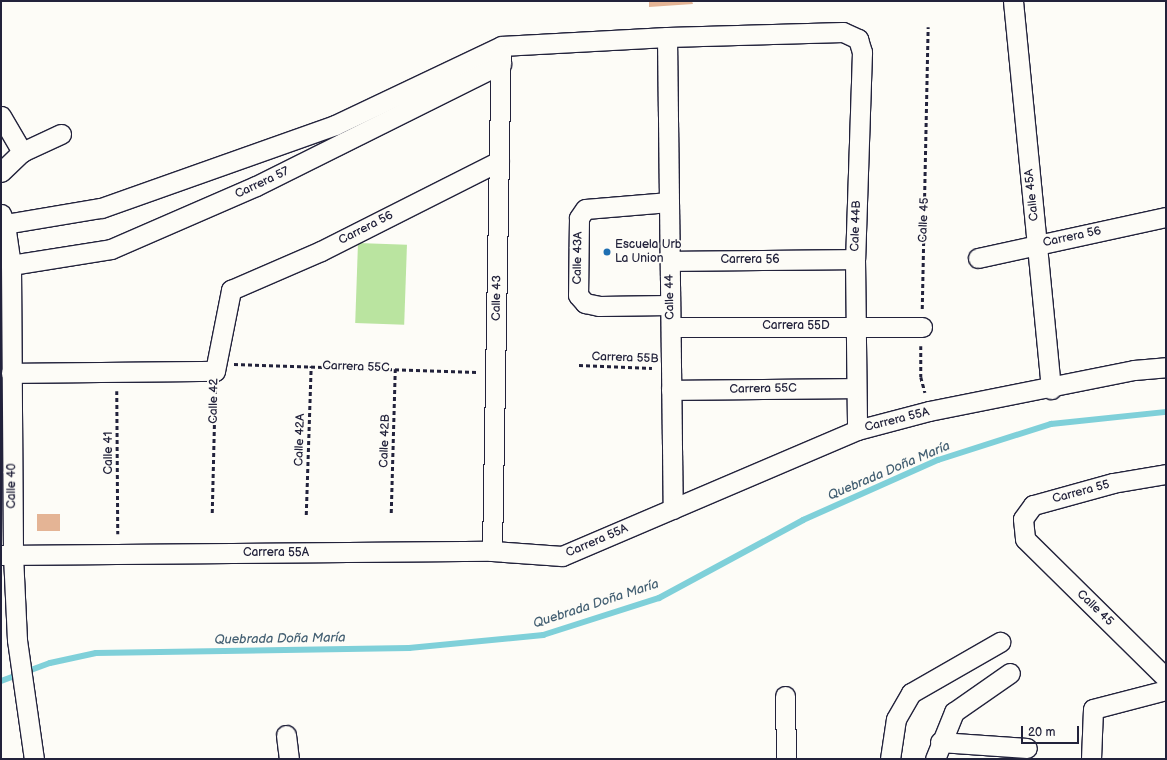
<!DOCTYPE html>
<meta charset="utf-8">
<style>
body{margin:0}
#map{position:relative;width:1167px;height:760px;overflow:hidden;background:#fdfcf7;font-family:"Balsamiq Sans",sans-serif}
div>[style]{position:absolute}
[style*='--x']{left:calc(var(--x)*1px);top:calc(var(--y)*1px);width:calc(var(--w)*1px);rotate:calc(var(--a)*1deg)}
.green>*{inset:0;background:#bae4a0;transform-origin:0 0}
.stream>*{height:6px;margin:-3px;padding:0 3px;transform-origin:3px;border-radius:3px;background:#7fd0d9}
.building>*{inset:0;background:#e4b495;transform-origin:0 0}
.path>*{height:2.5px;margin-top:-1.25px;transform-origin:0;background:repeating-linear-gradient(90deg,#22223b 0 4px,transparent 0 7px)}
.roads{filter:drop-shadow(1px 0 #22223b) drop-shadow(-1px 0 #22223b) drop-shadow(0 1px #22223b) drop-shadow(0 -1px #22223b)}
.minor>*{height:19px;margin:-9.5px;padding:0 9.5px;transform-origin:9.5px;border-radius:9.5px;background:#fdfcf7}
.dots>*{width:11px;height:11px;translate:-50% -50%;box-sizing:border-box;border:2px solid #fdfcf7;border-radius:50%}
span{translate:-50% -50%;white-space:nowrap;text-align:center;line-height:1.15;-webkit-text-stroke:3.5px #fdfcf7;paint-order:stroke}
.street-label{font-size:12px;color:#22223b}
.poi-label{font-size:12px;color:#22223b}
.left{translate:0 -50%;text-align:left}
.water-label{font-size:13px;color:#435f72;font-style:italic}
.frame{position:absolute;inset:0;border:2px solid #22223b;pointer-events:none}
.scale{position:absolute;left:1021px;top:726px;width:58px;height:18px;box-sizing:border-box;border:2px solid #22223b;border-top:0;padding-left:5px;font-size:12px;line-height:14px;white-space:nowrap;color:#22223b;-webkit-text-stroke:3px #fdfcf7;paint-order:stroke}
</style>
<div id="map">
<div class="green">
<i style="left:358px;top:243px;width:49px;height:80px;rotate:2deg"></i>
</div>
<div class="stream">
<i style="--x:1;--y:681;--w:52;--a:-20.2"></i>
<i style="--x:50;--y:663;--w:47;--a:-12.3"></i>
<i style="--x:96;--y:653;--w:313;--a:-0.9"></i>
<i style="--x:409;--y:648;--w:135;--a:-5.5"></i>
<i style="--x:543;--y:635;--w:122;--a:-17.7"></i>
<i style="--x:659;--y:598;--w:164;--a:-28.4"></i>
<i style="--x:803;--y:520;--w:148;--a:-24"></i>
<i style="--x:938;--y:460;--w:119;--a:-17.7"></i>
<i style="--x:1051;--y:424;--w:116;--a:-6"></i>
</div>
<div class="building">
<i style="clip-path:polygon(649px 1px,692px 1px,693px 4px,649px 7px)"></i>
<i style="left:37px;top:514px;width:23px;height:17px"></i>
</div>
<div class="path">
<i style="--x:922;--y:309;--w:282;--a:-88.8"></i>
<i style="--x:921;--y:346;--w:31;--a:90"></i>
<i style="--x:921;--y:377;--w:16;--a:75"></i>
<i style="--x:234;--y:364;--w:243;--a:1.9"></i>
<i style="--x:579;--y:365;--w:73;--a:2.4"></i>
<i style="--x:117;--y:391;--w:143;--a:89.6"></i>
<i style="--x:212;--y:513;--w:123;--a:-88.6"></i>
<i style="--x:391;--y:513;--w:144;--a:-88.4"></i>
<i style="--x:306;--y:515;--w:149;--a:-88.1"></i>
</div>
<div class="roads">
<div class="minor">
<i style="--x:1013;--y:1;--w:390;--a:84.4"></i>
<i style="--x:667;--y:37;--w:472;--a:89.3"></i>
<i style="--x:1;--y:116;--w:42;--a:59.7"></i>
<i style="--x:1;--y:172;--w:29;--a:-44"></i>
<i style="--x:22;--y:152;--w:43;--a:-24.8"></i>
<i style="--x:669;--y:202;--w:84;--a:175.2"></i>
<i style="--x:585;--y:209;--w:11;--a:124"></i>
<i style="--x:579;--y:218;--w:77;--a:90.7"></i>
<i style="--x:578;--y:295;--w:11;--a:49"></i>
<i style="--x:585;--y:303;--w:14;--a:12"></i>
<i style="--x:599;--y:306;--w:71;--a:-0.8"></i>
<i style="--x:1;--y:214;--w:11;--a:68"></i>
<i style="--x:5;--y:224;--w:41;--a:81.7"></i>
<i style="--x:11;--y:265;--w:290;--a:89.6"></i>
<i style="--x:13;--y:555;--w:85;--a:87.3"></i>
<i style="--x:17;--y:640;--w:120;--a:81.9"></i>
<i style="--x:5;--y:224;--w:97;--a:-9.5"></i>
<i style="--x:101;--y:208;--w:248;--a:-19.5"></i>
<i style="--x:335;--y:125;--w:184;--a:-25.4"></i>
<i style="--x:501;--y:46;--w:166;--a:-3.1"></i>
<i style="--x:667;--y:37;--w:176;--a:-1.6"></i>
<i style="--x:843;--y:32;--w:17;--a:25"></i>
<i style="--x:858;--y:39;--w:14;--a:73"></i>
<i style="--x:862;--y:52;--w:207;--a:91.9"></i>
<i style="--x:855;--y:259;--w:171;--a:89.3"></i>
<i style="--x:978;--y:258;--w:192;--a:-12.3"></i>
<i style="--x:670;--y:261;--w:185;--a:-0.6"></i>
<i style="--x:11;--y:265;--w:101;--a:-9.1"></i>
<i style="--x:111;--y:249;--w:158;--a:-23.5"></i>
<i style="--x:256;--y:186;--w:274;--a:-26.5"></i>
<i style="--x:671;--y:327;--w:251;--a:0"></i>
<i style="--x:11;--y:373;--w:204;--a:-0.6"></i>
<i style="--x:215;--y:371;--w:83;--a:-78.8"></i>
<i style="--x:231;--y:290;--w:98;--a:-23.4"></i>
<i style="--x:321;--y:251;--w:199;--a:-26.8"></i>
<i style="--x:671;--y:390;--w:184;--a:-0.6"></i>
<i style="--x:1166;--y:474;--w:54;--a:170.4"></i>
<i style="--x:1113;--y:483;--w:83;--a:164.6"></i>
<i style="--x:1033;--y:505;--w:17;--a:126"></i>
<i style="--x:1023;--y:519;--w:20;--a:84"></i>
<i style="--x:1025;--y:539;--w:198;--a:44.6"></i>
<i style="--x:492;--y:551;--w:498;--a:-89"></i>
<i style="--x:1;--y:555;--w:491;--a:-0.5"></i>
<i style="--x:492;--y:551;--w:70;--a:4.1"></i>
<i style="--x:562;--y:556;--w:321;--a:-23.1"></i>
<i style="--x:857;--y:430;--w:74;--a:-14.8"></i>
<i style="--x:929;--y:411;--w:209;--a:-11.3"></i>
<i style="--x:1134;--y:370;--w:32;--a:-5"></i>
<i style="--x:785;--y:696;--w:63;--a:89.1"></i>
<i style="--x:286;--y:735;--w:24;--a:83"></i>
<i style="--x:940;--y:742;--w:87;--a:3.9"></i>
<i style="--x:890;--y:759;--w:40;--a:-81.5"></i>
<i style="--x:896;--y:719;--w:30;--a:-60"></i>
<i style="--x:911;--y:693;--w:103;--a:-29.8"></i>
<i style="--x:935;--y:759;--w:51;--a:-68"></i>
<i style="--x:954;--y:712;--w:68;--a:-34.9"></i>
<i style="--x:1091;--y:759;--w:50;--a:-87.7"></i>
<i style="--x:1093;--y:709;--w:75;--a:-14.6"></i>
</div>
</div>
<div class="dots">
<i style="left:607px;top:252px;background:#1f6fb2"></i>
</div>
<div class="street-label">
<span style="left:262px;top:183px;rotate:-25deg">Carrera 57</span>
<span style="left:1032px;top:195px;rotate:-96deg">Calle 45A</span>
<span style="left:924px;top:220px;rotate:-88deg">Calle 45</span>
<span style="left:856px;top:226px;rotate:-88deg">Cale 44B</span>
<span style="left:366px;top:228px;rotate:-27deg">Carrera 56</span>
<span style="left:1072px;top:237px;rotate:-12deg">Carrera 56</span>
<span style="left:578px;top:258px;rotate:-89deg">Calle 43A</span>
<span style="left:750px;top:260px">Carrera 56</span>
<span style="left:670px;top:297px;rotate:-91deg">Calle 44</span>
<span style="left:497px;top:298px;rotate:-89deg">Calle 43</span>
<span style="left:796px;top:326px">Carrera 55D</span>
<span style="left:625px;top:358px;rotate:2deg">Carrera 55B</span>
<span style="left:356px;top:367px;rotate:2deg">Carrera 55C</span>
<span style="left:763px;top:389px;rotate:-1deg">Carrera 55C</span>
<span style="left:214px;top:401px;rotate:-89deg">Calle 42</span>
<span style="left:897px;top:420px;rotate:-14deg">Carrera 55A</span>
<span style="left:300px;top:440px;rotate:-88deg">Calle 42A</span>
<span style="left:385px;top:441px;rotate:-88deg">Calle 42B</span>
<span style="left:109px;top:453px;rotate:-90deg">Calle 41</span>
<span style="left:12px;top:486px;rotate:-90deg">Calle 40</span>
<span style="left:1081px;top:492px;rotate:-15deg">Carrera 55</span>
<span style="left:597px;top:541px;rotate:-23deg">Carrera 55A</span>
<span style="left:276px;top:553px">Carrera 55A</span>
<span style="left:1095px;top:608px;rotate:44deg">Calle 45</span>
</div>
<div class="poi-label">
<span class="left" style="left:615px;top:252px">Escuela Urb<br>La Union</span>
</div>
<div class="water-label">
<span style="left:889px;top:471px;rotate:-23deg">Quebrada Doña María</span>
<span style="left:596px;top:604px;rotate:-18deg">Quebrada Doña María</span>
<span style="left:280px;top:639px;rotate:-1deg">Quebrada Doña María</span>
</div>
<div class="frame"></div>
<div class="scale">20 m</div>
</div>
